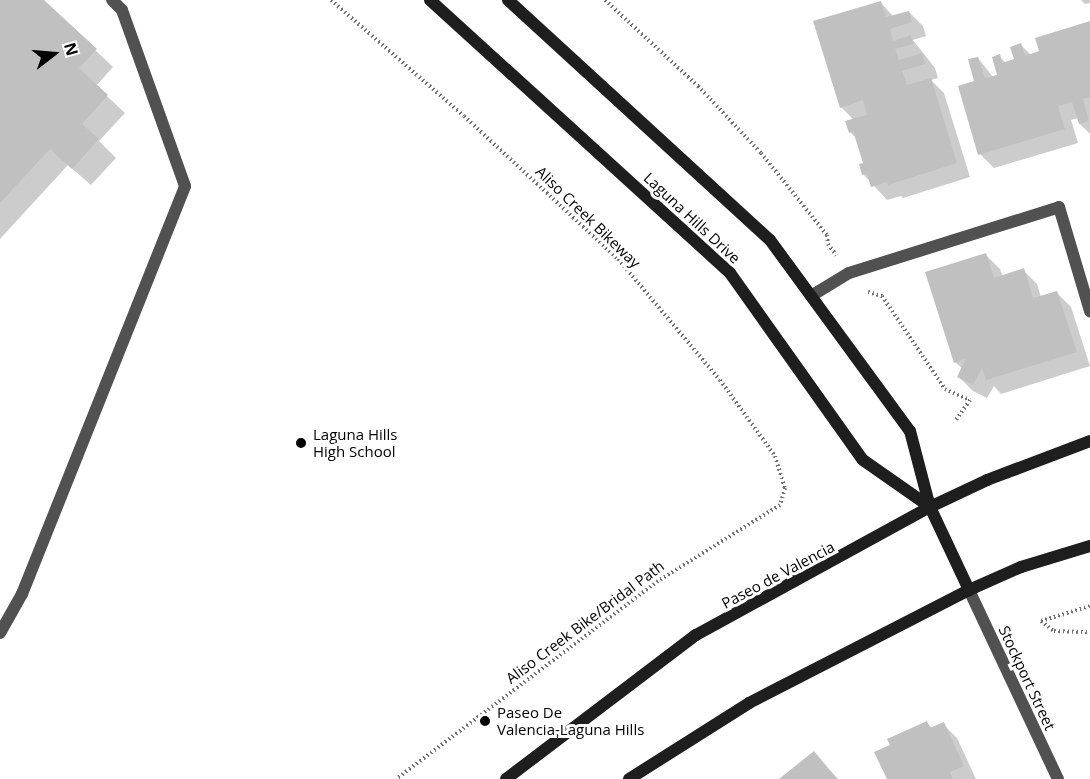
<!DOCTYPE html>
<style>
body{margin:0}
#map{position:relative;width:1090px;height:779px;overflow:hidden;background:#fff;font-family:"Open Sans",sans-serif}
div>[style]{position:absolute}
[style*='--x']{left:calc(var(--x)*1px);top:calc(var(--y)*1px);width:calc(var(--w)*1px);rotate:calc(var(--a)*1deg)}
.shadow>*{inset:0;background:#0003}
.building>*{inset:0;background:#c0c0c0}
.path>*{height:4px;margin-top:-2px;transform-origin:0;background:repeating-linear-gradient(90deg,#737373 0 1.5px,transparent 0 4.5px)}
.lane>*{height:12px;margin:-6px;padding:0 6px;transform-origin:6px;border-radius:6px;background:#515151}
.street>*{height:12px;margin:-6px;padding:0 6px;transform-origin:6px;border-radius:6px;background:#515151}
.secondary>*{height:12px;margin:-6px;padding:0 6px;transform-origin:6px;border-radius:6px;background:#1e1e1e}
.dots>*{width:16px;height:16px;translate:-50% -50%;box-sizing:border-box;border:3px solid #fff;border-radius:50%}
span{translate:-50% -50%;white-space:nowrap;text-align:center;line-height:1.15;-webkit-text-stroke:6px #fff;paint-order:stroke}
.street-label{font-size:15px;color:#000}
.poi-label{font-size:15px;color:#000}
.left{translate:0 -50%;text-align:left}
.north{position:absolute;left:24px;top:24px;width:60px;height:60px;-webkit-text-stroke:4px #fff;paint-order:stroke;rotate:74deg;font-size:16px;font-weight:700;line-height:24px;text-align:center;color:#000}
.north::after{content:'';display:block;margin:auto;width:21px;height:27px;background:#000;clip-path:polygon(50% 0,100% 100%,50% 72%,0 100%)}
</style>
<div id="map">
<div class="shadow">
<i style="clip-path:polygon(0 0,42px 0,113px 67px,96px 86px,125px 113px,99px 141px,116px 158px,91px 185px,68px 165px,0 239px)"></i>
<i style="clip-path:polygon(1081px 0,1090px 0,1090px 3px,1085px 4px)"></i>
<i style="clip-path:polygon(881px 3px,894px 17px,909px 12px,923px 26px,926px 36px,913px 40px,935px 68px,938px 78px,931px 80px,944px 93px,970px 177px,903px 198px,901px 196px,887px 200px,863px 174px,865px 164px,857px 139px,850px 132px,854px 120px,841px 107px)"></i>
<i style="clip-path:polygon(1090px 23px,1090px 134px,1080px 124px,1078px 118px,1071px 120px,1078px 143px,994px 168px,980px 154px,976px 82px,978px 58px,993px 77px,999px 76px,999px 56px,1006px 63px,1016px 60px,1021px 45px,1031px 55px,1041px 52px)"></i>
<i style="clip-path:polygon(986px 255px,1000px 269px,1003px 277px,1023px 270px,1037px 284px,1041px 297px,1057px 293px,1071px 307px,1090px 366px,1001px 394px,994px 386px,987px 398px,973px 391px,959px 377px,963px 369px,955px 362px)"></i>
<i style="clip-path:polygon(927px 723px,933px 729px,943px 724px,957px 738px,976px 779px,889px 779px,892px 746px)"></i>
<i style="clip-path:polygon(814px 753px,838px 779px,781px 779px)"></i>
</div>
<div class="building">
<i style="clip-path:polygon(0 0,44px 0,97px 49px,79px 68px,108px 95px,82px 124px,99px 139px,72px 169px,50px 149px,0 203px)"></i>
<i style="clip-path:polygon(881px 1px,886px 17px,909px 11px,912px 22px,890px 29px,893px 41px,911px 35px,913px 44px,895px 49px,899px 60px,922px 53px,925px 64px,902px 71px,907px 85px,931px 78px,957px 163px,888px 185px,887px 182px,871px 187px,867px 174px,862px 175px,859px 164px,863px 163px,853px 131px,849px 133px,845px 121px,867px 115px,863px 100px,840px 108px,813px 21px)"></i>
<i style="clip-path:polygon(1090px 21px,1090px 97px,1083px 99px,1089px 121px,1079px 124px,1072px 102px,1058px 106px,1065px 129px,978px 155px,958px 86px,974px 81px,968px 59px,978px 57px,985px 78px,997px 75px,992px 57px,1000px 54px,1002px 63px,1014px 59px,1010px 47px,1021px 43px,1025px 56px,1039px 51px,1035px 38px)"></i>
<i style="clip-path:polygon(986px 253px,994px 278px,1024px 268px,1033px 298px,1057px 291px,1077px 352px,986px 380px,982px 368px,973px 385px,957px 377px,966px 358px,954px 363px,925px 272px)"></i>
<i style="clip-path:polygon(927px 721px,930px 728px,944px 722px,964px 766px,950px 772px,953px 779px,887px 779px,874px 752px,890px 745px,887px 739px)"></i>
<i style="clip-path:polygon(814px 751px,837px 779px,779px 779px)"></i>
</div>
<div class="path">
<i style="--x:331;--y:0;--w:176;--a:41.1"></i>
<i style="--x:464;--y:116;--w:210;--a:42.9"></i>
<i style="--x:618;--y:259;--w:158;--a:49.9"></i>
<i style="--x:720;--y:380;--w:94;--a:54.1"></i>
<i style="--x:775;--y:456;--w:34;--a:73"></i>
<i style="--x:785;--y:488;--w:18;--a:106"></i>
<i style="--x:780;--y:505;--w:144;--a:148.1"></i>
<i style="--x:658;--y:581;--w:328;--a:142.9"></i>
<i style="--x:605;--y:0;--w:127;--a:42.8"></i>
<i style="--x:698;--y:86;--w:92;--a:46.8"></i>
<i style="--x:761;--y:153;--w:105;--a:51.2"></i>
<i style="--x:827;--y:235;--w:9;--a:84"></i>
<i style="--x:828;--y:244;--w:14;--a:54"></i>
<i style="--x:868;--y:292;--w:15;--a:16"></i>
<i style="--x:882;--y:296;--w:112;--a:55.9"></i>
<i style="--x:945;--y:389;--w:27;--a:24"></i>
<i style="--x:970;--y:400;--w:24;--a:125"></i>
<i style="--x:1041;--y:621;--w:16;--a:38"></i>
<i style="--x:1054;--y:631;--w:36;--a:2"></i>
<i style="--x:1041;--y:621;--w:51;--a:-17"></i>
</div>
<div class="lane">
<i style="--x:811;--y:296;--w:44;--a:-31.2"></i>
<i style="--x:849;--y:273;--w:220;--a:-17.4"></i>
<i style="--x:1059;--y:207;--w:109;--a:73.4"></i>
<i style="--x:0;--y:633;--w:45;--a:-60.6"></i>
<i style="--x:22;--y:594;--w:439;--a:-68.2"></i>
<i style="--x:185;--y:186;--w:187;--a:-109.7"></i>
<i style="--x:122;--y:10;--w:14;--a:-135"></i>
</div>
<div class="street">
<i style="--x:969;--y:590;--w:209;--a:64.8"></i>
</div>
<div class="secondary">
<i style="--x:430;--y:0;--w:406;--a:42.3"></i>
<i style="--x:730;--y:273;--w:229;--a:54.6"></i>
<i style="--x:863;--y:460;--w:82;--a:35"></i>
<i style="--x:508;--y:0;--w:355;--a:42.5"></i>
<i style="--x:770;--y:240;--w:237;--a:53.8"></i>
<i style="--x:910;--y:431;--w:79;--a:75.3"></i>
<i style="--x:930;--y:507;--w:92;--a:64.8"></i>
<i style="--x:506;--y:779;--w:238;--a:-37.2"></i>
<i style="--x:696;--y:635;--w:267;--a:-28.7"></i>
<i style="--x:930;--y:507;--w:63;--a:-25.3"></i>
<i style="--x:987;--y:480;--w:110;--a:-20.7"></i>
<i style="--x:629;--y:779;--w:142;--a:-32.3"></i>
<i style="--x:749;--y:703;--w:247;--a:-27.2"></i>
<i style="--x:969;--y:590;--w:57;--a:-23.9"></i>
<i style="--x:1021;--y:567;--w:72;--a:-16.9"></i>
</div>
<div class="dots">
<i style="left:301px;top:443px;background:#000"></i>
<i style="left:485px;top:721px;background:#000"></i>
</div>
<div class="street-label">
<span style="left:588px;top:217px;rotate:44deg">Aliso Creek Bikeway</span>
<span style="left:692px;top:218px;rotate:43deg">Laguna Hills Drive</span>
<span style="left:778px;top:575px;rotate:-28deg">Paseo de Valencia</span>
<span style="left:585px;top:622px;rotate:-37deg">Aliso Creek Bike/Bridal Path</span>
<span style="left:1027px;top:678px;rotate:65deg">Stockport Street</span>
</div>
<div class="poi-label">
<span class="left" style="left:313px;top:443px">Laguna Hills<br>High School</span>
<span class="left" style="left:497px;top:721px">Paseo De<br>Valencia-Laguna Hills</span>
</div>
<div class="north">N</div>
</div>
